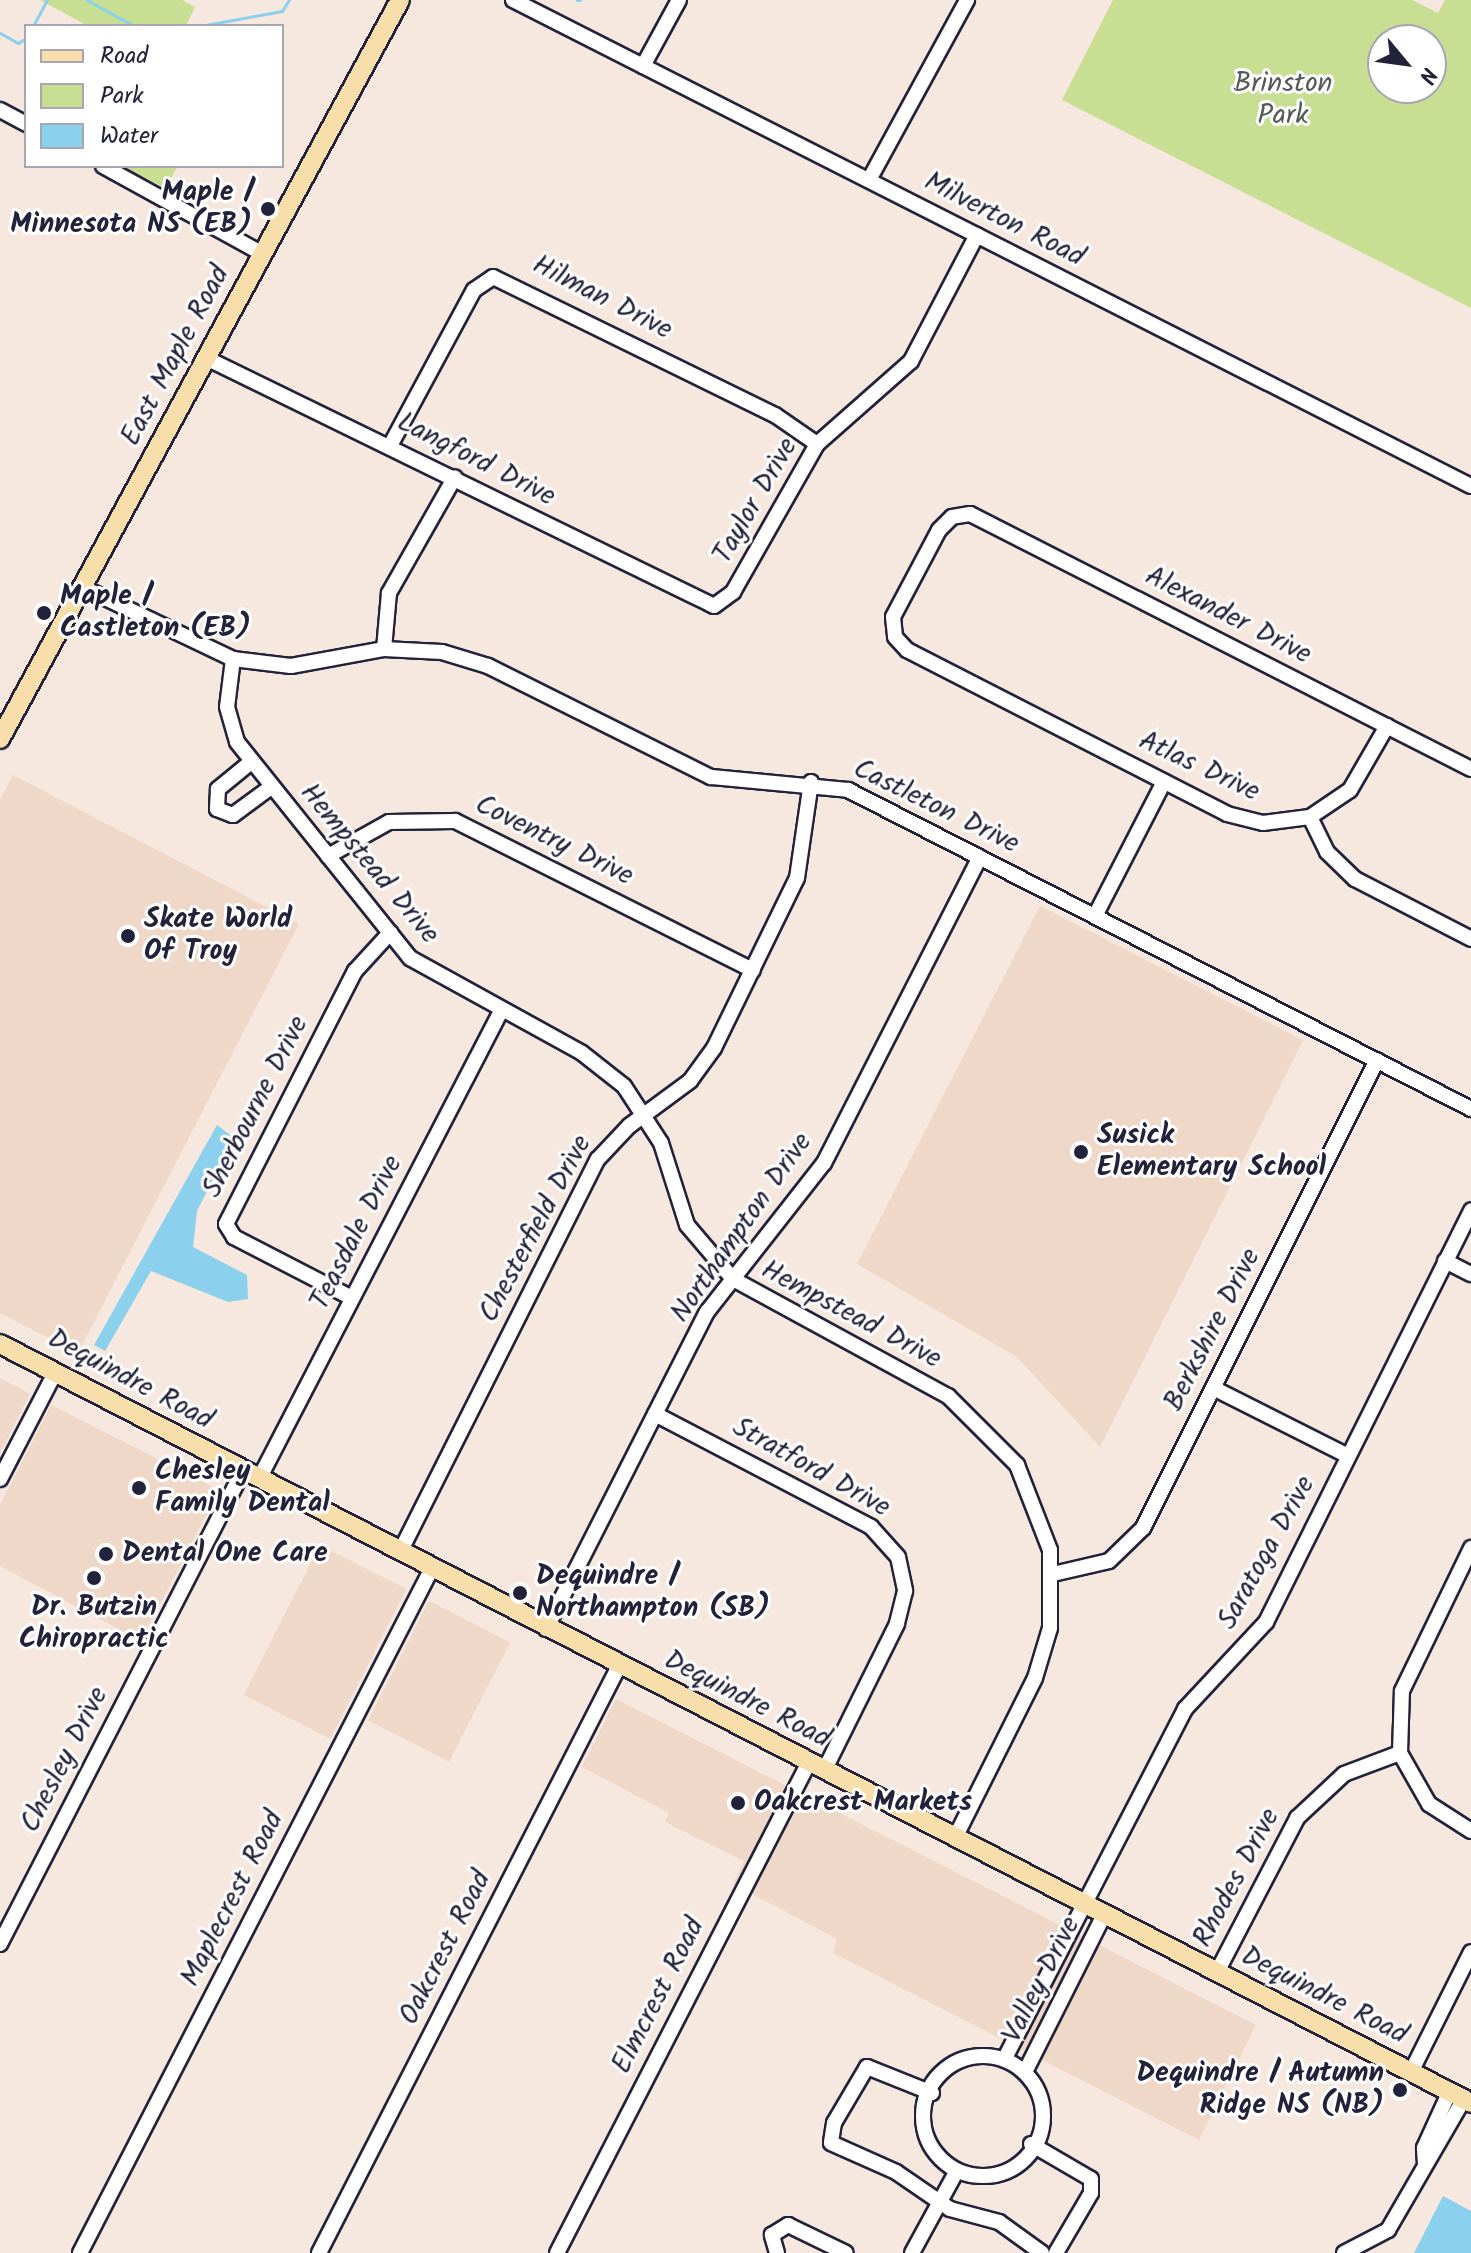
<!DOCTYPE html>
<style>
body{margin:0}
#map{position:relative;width:1471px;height:2253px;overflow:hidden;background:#f6e8df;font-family:Kalam,sans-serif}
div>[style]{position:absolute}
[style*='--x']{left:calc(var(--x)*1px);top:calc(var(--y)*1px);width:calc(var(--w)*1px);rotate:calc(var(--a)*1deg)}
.built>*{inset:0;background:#f0d8c8;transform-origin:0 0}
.green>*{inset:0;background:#c8de93}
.water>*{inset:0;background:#8bd0ec}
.stream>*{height:3px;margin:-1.5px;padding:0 1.5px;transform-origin:1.5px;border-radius:1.5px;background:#8bd0ec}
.roads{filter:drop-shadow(2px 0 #22223b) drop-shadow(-2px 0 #22223b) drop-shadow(0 2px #22223b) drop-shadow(0 -2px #22223b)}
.minor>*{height:14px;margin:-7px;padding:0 7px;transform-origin:7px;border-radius:7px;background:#fff}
.minor>.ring{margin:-7px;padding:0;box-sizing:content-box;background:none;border:14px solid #fff;border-radius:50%}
.major>*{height:18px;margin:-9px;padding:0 9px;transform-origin:9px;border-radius:9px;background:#f8deab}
.dots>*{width:22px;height:22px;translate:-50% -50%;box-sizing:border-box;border:4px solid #fff;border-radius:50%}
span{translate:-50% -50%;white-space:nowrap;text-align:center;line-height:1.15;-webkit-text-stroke:6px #fff;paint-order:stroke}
.park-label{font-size:28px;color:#545a55}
.poi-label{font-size:28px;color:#22223b;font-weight:700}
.right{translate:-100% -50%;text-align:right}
.left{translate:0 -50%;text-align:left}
.street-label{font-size:28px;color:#22223b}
.legend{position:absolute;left:24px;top:24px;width:260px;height:144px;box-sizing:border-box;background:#fff;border:2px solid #a7a7b1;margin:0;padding:10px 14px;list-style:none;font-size:24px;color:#22223b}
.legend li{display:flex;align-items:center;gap:16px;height:40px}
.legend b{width:40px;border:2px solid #a7a7b1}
.north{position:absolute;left:1367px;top:24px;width:80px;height:80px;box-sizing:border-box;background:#fff;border:2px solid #a7a7b1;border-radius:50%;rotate:119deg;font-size:22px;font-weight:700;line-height:32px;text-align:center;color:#22223b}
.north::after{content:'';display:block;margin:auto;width:28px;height:36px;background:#22223b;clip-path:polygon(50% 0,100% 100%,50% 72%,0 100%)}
</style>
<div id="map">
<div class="built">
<i style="clip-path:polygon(13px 775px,299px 924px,78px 1353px,0 1313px,0 800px)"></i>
<i style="clip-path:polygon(1040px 906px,1303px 1040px,1100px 1447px,1017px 1357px,857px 1264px)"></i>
<i style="clip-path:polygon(0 1378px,30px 1394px,0 1453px)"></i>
<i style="clip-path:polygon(51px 1405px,219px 1490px,141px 1641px,0 1566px,0 1505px)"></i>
<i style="left:320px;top:1545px;width:97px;height:168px;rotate:27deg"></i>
<i style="left:429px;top:1601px;width:91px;height:134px;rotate:27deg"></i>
<i style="clip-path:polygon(616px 1699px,1256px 2025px,1199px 2140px,833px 1953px,837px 1939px,733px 1884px,744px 1861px,665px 1822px,669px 1813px,582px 1767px)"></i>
</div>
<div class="green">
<i style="clip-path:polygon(40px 0,182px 0,195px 7px,186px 26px,88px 26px)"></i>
<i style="clip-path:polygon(evenodd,1113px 0,1412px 0,1438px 13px,1445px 0,1471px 0,1471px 308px,1062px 100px,1113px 0,1383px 40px,1431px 40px,1431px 88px,1383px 88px,1383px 40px)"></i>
<i style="clip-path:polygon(121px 166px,178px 166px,165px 188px)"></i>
</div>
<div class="water">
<i style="clip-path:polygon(217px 1125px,234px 1138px,197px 1211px,193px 1247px,247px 1275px,248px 1299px,228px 1302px,151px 1271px,105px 1351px,94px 1345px)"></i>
<i style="clip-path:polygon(1443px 2196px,1471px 2211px,1471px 2253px,1414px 2253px)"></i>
</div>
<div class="stream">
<i style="--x:87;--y:0;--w:54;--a:29"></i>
<i style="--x:577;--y:0;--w:3;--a:0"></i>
<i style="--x:33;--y:26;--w:30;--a:-62"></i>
<i style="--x:200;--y:26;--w:83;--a:-10.4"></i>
<i style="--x:282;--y:11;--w:13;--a:-58"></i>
<i style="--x:0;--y:33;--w:21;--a:29"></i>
<i style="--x:18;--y:43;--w:9;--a:-32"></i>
</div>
<div class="roads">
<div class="minor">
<i style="--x:513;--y:0;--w:1074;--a:26.9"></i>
<i style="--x:643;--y:66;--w:75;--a:-61.4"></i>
<i style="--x:0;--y:110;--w:30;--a:28"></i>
<i style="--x:103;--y:166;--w:183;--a:28.8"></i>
<i style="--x:869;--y:180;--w:205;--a:-61.4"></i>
<i style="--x:206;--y:358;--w:565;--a:26.02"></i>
<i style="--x:714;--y:606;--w:24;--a:-36"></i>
<i style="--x:733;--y:592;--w:170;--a:-60.4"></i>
<i style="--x:817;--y:444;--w:125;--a:-41.4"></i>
<i style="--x:911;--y:361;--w:142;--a:-62.4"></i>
<i style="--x:391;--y:444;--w:175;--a:-61.7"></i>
<i style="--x:474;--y:290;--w:23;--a:-34"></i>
<i style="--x:493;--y:277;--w:314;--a:26.1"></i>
<i style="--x:775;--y:415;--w:51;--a:34.6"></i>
<i style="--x:82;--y:587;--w:167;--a:25.5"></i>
<i style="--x:233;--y:659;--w:58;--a:6.9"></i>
<i style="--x:291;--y:666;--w:95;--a:-10.4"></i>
<i style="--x:384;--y:649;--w:58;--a:3"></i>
<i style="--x:442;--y:652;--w:48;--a:16.9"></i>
<i style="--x:488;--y:666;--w:249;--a:26.5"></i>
<i style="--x:711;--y:777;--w:138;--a:5.4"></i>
<i style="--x:848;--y:790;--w:700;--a:27.11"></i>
<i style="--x:384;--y:649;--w:56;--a:-84.9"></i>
<i style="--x:389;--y:593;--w:133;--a:-60.4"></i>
<i style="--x:233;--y:659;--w:48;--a:97.1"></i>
<i style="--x:227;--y:707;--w:36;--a:74"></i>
<i style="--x:237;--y:742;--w:277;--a:51.3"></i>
<i style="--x:410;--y:958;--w:196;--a:28.9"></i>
<i style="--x:582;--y:1053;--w:53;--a:38.2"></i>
<i style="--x:624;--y:1086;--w:68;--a:57"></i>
<i style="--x:661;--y:1143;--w:86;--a:72.4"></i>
<i style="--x:687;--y:1225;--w:71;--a:49.6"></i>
<i style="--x:733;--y:1279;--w:245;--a:28.6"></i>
<i style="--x:948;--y:1396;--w:98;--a:45"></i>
<i style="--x:1017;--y:1465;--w:91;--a:68.8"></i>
<i style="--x:1050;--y:1550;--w:78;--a:90"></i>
<i style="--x:1050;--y:1628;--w:52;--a:106.7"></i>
<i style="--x:1035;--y:1678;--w:179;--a:116.6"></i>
<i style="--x:251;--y:762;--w:43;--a:140.7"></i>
<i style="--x:218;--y:789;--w:20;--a:93"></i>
<i style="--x:217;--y:809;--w:17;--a:21"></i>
<i style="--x:233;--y:815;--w:47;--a:-36.4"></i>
<i style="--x:1471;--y:769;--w:562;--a:-153.02"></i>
<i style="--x:970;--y:514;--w:18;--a:171"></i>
<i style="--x:952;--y:517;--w:18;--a:135"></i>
<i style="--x:939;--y:530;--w:98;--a:117.9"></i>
<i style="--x:893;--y:617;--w:20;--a:84"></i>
<i style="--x:895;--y:637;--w:18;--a:47"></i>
<i style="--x:907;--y:650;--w:360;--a:27.1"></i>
<i style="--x:1227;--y:814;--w:37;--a:14"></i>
<i style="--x:1263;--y:823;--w:47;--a:-7.3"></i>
<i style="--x:1310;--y:817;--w:39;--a:64"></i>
<i style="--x:1327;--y:852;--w:39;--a:44"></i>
<i style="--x:1355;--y:879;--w:131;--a:27.3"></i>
<i style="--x:1310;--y:817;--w:48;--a:-34"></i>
<i style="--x:1350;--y:790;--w:74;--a:-60"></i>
<i style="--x:328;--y:856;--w:70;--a:-29.1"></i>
<i style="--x:389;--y:822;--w:66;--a:-0.9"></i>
<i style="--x:455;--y:821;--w:333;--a:26.6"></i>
<i style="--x:1095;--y:916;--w:151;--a:-62.8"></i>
<i style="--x:1445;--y:1261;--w:29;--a:27"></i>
<i style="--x:352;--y:1298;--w:133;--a:-152.7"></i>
<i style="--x:234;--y:1237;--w:15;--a:-122"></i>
<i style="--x:226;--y:1224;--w:284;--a:-63"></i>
<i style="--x:355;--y:971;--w:52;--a:-47.4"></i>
<i style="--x:1213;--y:1388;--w:151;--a:26.7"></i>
<i style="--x:655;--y:1414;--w:244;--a:27.6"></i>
<i style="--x:871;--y:1527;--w:40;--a:48"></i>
<i style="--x:898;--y:1557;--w:35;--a:78"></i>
<i style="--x:905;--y:1591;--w:34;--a:104"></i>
<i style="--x:897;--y:1624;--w:164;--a:116.4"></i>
<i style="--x:0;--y:1479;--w:119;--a:-62.6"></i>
<i style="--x:259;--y:1479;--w:527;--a:-62.66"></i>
<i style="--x:400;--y:1552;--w:440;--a:-63.3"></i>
<i style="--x:598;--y:1159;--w:45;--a:-46.8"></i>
<i style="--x:629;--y:1126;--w:76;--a:-36.4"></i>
<i style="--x:690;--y:1081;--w:41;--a:-54"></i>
<i style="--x:714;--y:1048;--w:189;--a:-64"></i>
<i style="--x:797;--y:878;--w:97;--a:-81.7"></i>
<i style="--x:1053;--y:1574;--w:57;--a:-13.1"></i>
<i style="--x:1109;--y:1561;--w:47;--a:-44.1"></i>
<i style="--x:1143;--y:1528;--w:523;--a:-63.43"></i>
<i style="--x:546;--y:1629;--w:356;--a:-63.1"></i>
<i style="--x:707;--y:1312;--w:189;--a:-51.9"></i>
<i style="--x:824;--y:1163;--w:343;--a:-63"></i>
<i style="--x:1400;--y:1753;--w:59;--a:60.4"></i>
<i style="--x:1429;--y:1804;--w:50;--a:32.7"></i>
<i style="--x:0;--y:1944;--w:532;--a:-62.81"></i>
<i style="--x:1217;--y:1972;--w:174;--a:-62.5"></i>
<i style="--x:1297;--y:1818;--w:64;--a:-43.1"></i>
<i style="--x:1344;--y:1774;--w:60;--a:-20.6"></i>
<i style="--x:1400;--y:1753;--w:62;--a:-88.2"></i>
<i style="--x:1402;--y:1691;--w:159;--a:-64.2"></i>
<i class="ring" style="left:923px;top:2056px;width:106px;height:106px"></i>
<i style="--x:1005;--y:2058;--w:393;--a:-62.7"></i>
<i style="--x:1185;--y:1709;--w:119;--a:-47"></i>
<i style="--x:1266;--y:1622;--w:460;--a:-63.5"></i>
<i style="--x:1026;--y:2070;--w:176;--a:-63.3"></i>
<i style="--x:1411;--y:2072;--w:134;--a:-63.4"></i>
<i style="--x:932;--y:2093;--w:70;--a:-158.2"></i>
<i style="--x:867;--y:2067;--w:65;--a:120.5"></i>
<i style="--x:834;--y:2123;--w:20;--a:99"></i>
<i style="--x:831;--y:2143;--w:71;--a:24"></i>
<i style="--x:896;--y:2172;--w:65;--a:34.4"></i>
<i style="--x:950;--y:2209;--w:51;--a:14.9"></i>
<i style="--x:999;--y:2222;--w:53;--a:35.8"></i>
<i style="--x:1031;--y:2144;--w:69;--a:30.3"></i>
<i style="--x:1091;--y:2179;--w:14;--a:90"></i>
<i style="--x:1091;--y:2193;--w:69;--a:120.3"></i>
<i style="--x:1425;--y:2164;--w:16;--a:-94"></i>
<i style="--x:1424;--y:2148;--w:63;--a:-65.5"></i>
<i style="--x:80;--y:2253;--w:770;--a:-62.8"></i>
<i style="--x:319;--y:2253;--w:659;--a:-62.93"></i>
<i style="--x:557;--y:2253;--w:550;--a:-62.83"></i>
<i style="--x:777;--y:2253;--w:19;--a:-106"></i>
<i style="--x:772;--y:2235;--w:19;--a:-32"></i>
<i style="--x:788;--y:2225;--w:64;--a:25.8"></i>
<i style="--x:912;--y:2253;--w:90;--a:-61.4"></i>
<i style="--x:1344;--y:2253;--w:50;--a:-27.6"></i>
<i style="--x:1388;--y:2230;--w:151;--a:-59.9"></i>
</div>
<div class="major">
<i style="--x:0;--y:739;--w:840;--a:-61.57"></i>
<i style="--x:0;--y:1344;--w:1655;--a:27.29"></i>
</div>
</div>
<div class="dots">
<i style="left:268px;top:209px;background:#22223b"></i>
<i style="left:44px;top:613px;background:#22223b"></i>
<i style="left:128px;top:936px;background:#22223b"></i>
<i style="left:1081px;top:1152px;background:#22223b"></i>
<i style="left:139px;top:1488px;background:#22223b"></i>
<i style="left:106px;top:1554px;background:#22223b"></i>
<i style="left:94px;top:1578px;background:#22223b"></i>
<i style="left:520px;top:1593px;background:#22223b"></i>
<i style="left:738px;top:1803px;background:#22223b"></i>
<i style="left:1400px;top:2090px;background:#22223b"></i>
</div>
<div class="park-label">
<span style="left:1283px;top:100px">Brinston<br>Park</span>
</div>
<div class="poi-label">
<span class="right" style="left:252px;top:209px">Maple /<br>Minnesota NS (EB)</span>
<span class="left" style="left:60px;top:613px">Maple /<br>Castleton (EB)</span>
<span class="left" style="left:144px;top:936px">Skate World<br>Of Troy</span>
<span class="left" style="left:1097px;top:1152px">Susick<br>Elementary School</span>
<span class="left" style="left:155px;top:1488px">Chesley<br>Family Dental</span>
<span class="left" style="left:122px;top:1554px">Dental One Care</span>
<span class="left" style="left:536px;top:1593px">Dequindre /<br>Northampton (SB)</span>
<span style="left:94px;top:1624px">Dr. Butzin<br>Chiropractic</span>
<span class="left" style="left:754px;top:1803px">Oakcrest Markets</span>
<span class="right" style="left:1384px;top:2090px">Dequindre / Autumn<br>Ridge NS (NB)</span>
</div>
<div class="street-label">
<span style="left:1004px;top:220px;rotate:27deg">Milverton Road</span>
<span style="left:602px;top:298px;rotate:27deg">Hilman Drive</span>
<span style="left:176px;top:356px;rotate:-62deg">East Maple Road</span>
<span style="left:476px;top:460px;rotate:27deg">Langford Drive</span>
<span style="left:756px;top:501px;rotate:-60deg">Taylor Drive</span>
<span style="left:1228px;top:616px;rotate:27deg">Alexander Drive</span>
<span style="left:1199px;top:767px;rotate:25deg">Atlas Drive</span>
<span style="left:936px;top:807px;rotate:26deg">Castleton Drive</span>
<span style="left:554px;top:841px;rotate:26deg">Coventry Drive</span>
<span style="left:369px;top:864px;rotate:50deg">Hempstead Drive</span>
<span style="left:256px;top:1107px;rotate:-63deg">Sherbourne Drive</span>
<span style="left:742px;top:1228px;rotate:-55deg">Northampton Drive</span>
<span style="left:536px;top:1229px;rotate:-62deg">Chesterfield Drive</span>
<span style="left:357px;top:1233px;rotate:-63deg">Teasdale Drive</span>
<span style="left:851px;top:1315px;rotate:28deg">Hempstead Drive</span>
<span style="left:1213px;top:1330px;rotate:-63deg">Berkshire Drive</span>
<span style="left:130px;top:1380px;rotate:28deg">Dequindre Road</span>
<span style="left:811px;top:1468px;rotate:29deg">Stratford Drive</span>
<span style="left:1267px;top:1553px;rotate:-61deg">Saratoga Drive</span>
<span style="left:747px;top:1700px;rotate:27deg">Dequindre Road</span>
<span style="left:65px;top:1760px;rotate:-63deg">Chesley Drive</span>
<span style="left:1237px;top:1878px;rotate:-62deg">Rhodes Drive</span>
<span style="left:233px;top:1899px;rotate:-63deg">Maplecrest Road</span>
<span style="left:446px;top:1948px;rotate:-63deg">Oakcrest Road</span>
<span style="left:1042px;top:1980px;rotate:-63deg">Valley Drive</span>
<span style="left:659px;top:1996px;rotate:-63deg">Elmcrest Road</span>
<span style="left:1324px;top:1996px;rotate:27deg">Dequindre Road</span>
</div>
<ul class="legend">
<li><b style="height:10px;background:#f8deab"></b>Road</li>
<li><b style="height:22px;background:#c8de93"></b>Park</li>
<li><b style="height:22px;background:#8bd0ec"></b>Water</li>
</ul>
<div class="north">N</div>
</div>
